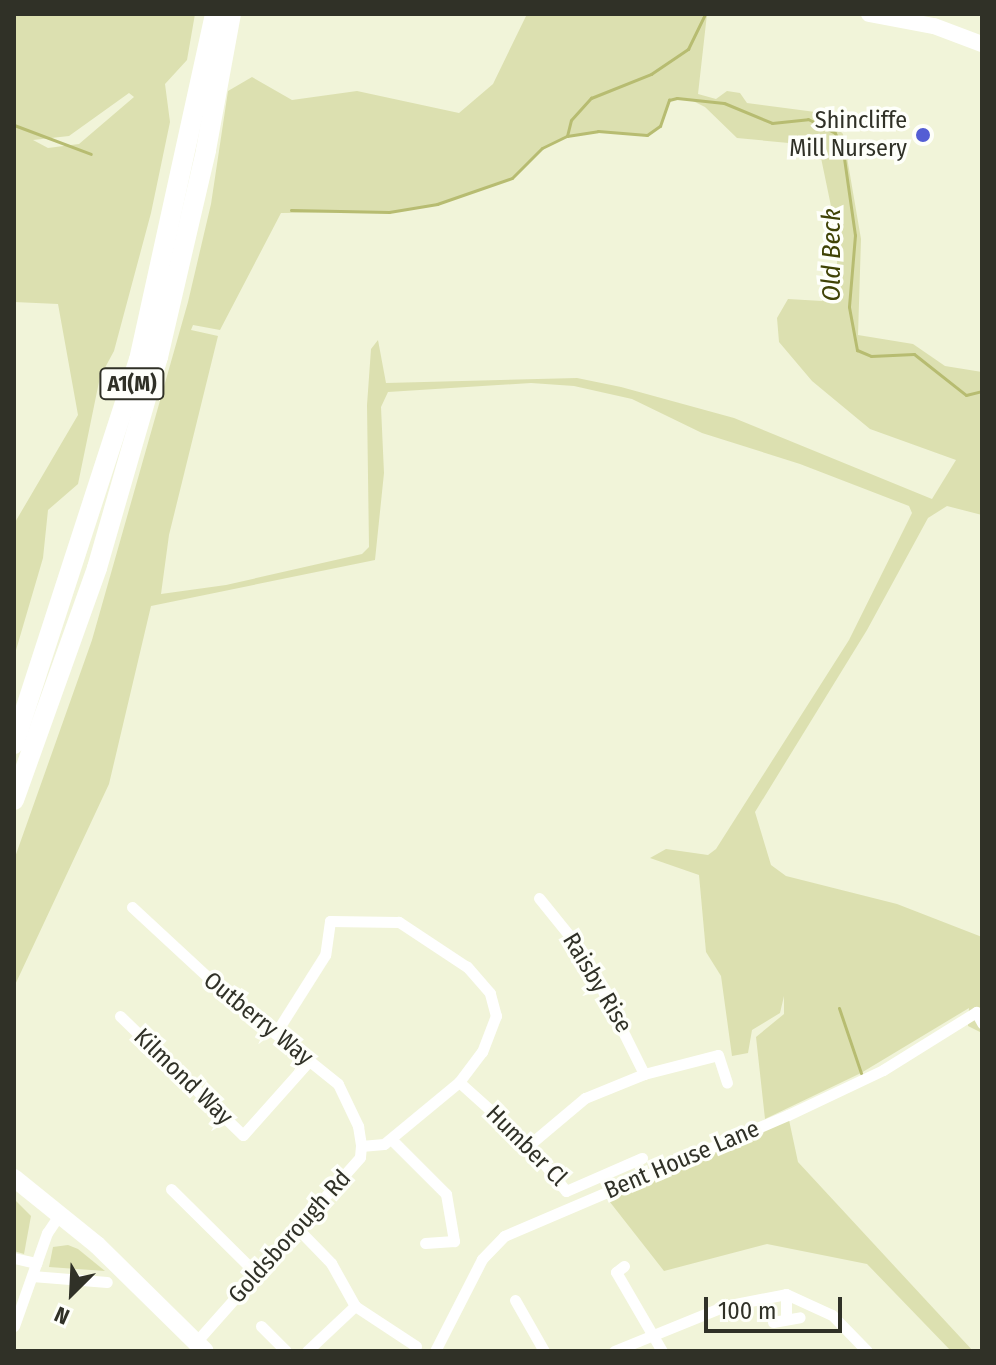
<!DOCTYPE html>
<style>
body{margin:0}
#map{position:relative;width:996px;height:1365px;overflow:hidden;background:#f1f4d9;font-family:"Fira Sans Condensed",sans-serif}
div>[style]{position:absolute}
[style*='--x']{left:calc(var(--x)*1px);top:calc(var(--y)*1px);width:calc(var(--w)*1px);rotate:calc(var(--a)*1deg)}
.green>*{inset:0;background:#dce0b0}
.stream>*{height:3px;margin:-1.5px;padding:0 1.5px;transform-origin:1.5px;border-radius:1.5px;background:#b7bc71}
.street>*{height:11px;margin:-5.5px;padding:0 5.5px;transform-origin:5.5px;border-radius:5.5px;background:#fff}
.secondary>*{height:16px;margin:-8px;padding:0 8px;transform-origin:8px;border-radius:8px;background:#fff}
.primary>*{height:18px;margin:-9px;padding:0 9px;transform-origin:9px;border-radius:9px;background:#fff}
.highway>*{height:20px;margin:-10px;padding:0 10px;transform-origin:10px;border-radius:10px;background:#fff}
.dots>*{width:22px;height:22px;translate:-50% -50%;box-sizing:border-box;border:4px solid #fefffa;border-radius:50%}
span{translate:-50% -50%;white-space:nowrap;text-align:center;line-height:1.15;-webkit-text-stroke:7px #fefffa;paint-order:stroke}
.shield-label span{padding:2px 6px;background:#fefffa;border:2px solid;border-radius:6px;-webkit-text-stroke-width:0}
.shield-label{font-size:22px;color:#303127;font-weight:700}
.poi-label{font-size:24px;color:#303127}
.right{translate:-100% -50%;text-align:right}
.street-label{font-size:24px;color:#303127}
.water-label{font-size:26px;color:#404306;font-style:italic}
.frame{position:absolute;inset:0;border:16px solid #303127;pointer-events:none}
.north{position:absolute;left:32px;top:1253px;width:80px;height:80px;-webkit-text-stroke:6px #fefffa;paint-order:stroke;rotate:204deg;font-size:22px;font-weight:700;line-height:32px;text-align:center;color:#303127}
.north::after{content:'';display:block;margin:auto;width:28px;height:36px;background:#303127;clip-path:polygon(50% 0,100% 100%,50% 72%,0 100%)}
.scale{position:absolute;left:704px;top:1297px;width:138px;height:36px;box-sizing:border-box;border:4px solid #303127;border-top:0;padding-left:10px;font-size:24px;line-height:28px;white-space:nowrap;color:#303127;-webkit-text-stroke:6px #fefffa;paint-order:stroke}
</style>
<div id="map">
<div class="green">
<i style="clip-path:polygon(evenodd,14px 14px,195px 14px,187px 60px,165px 84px,170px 122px,151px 213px,114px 351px,100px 377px,78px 484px,48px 510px,43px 558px,14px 657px,14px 524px,78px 415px,58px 304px,14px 302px,14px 14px,129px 93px,134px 97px,79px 144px,48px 148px,33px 140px,69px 136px,129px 93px)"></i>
<i style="clip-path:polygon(evenodd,527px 14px,707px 14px,698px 94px,716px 99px,727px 91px,740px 93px,747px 103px,823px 113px,843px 134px,861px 239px,858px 335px,913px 344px,945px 366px,982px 372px,982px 515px,947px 506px,928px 518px,867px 630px,755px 812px,771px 865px,786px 876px,897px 904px,982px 937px,982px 1033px,968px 1026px,969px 1008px,861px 1073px,765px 1119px,756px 1037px,784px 1014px,784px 996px,780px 1013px,752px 1030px,748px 1053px,732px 1056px,721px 976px,706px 952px,699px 875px,650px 858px,666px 849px,708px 855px,716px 849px,849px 640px,912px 513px,909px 506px,800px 464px,702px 433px,632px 399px,574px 386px,531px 383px,388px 392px,381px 407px,384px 473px,375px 560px,151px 606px,109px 784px,14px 987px,14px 860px,92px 640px,188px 302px,211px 204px,228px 91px,252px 77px,292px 100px,357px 91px,459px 113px,493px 84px,527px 14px,687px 98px,705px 107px,737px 138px,810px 145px,820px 153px,838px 240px,836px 288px,822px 301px,788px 299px,777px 318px,779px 342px,812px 381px,870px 429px,956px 460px,932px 499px,734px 418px,621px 387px,577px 378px,386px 383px,378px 340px,371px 349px,367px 405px,369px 547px,362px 554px,226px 585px,161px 594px,169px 535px,218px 336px,191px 330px,193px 325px,220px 330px,281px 213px,389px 212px,437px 204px,512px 178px,542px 148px,567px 136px,598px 131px,647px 135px,660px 126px,669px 100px,687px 98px)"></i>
<i style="clip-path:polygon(789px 1120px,798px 1162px,973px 1351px,951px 1351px,867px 1264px,767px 1244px,664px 1271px,606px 1197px)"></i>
<i style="clip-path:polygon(14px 1199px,31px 1216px,24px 1254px,14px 1251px)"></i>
<i style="clip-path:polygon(68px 1245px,78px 1249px,105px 1271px,49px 1267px,53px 1247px)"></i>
</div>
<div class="stream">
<i style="--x:14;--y:125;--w:82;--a:20.6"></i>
<i style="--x:567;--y:136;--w:16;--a:-76"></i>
<i style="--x:571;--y:120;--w:30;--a:-48"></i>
<i style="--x:591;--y:98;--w:65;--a:-21.8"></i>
<i style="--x:651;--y:74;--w:45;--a:-34"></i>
<i style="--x:688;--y:49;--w:39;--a:-64"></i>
<i style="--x:291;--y:210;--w:98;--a:1.2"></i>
<i style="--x:389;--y:212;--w:49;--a:-9.5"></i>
<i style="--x:437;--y:204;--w:79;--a:-19.1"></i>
<i style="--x:512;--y:178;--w:42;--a:-45"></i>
<i style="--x:542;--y:148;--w:28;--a:-26"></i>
<i style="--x:567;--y:136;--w:31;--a:-9"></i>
<i style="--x:598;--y:131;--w:49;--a:4.7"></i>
<i style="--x:647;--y:135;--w:16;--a:-35"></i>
<i style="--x:660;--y:126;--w:28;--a:-71"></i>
<i style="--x:669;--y:100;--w:8;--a:-14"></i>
<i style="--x:677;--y:98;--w:47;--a:6.1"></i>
<i style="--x:724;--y:103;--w:52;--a:22.6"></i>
<i style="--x:772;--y:123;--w:36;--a:-6"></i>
<i style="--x:808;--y:119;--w:30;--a:27"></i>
<i style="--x:835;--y:133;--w:20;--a:66"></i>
<i style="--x:843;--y:151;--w:85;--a:81.9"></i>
<i style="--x:855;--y:235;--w:72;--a:94.8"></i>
<i style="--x:849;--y:307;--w:44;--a:79.5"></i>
<i style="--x:857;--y:350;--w:15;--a:23"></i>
<i style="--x:871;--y:356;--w:43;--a:-2.7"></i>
<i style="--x:914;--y:354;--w:66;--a:38.3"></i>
<i style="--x:966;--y:395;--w:16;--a:-14"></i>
<i style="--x:839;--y:1008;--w:69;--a:71.3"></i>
</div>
<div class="street">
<i style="--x:539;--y:898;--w:73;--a:51.1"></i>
<i style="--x:585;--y:955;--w:133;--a:63.6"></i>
<i style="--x:132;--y:907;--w:127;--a:42.8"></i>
<i style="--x:225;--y:993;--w:145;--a:38.8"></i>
<i style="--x:338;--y:1084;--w:47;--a:64.5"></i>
<i style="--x:358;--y:1126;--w:20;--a:81"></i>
<i style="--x:120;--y:1016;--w:171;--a:44.1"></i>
<i style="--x:243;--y:1135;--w:99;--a:-48.3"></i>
<i style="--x:459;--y:1082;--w:94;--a:42"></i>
<i style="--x:529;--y:1145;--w:59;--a:51.2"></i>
<i style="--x:566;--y:1191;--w:83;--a:-23.5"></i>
<i style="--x:391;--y:1139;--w:78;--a:45"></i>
<i style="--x:446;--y:1194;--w:48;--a:80.3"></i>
<i style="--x:454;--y:1241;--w:29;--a:176"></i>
<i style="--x:529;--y:1145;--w:73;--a:-40"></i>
<i style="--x:585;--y:1098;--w:64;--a:-22.1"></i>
<i style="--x:644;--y:1074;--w:76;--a:-14.4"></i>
<i style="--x:718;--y:1055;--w:29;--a:72"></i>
<i style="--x:171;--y:1189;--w:120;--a:44.7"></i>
<i style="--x:297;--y:1228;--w:49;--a:45.8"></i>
<i style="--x:331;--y:1263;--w:49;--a:60.8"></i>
<i style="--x:355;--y:1306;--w:73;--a:33.3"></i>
<i style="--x:14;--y:1258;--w:23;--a:13"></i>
<i style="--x:624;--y:1266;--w:10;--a:143"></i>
<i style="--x:616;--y:1272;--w:91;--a:59.8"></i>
<i style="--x:32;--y:1276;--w:75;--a:4.6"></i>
<i style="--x:786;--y:1294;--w:25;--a:90"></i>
<i style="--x:515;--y:1300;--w:59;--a:60.4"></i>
<i style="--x:773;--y:1322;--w:27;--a:-10"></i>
<i style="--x:14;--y:1326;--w:99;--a:-70.5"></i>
<i style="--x:47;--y:1233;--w:23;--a:-56"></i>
<i style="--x:261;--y:1326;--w:35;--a:45"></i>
<i style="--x:196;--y:1342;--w:247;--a:-48.4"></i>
<i style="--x:360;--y:1157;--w:11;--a:-85"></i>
<i style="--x:361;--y:1146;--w:23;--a:-5"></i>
<i style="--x:384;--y:1144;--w:97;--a:-39.6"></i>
<i style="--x:459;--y:1082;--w:38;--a:-53"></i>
<i style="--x:482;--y:1052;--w:39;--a:-69"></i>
<i style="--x:496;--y:1016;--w:24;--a:-105"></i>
<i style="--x:490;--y:993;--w:35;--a:-131"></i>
<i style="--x:467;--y:967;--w:82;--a:-146.5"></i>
<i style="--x:399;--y:922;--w:69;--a:-179.2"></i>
<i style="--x:330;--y:921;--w:34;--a:98"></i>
<i style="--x:325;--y:955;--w:93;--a:122.3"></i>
<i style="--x:307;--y:1351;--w:66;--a:-43.2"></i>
<i style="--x:435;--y:1351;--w:103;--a:-62.9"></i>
<i style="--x:482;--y:1259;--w:32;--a:-46"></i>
<i style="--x:504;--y:1236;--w:309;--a:-23.1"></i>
<i style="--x:788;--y:1115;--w:105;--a:-25.3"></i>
<i style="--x:883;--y:1070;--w:110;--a:-31.9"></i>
<i style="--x:976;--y:1012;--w:13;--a:61"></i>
<i style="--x:614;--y:1351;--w:120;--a:-22.1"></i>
<i style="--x:725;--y:1306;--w:62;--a:-11.1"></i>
<i style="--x:786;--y:1294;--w:51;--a:24.5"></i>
<i style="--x:832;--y:1315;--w:50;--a:45.8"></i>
</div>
<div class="secondary">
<i style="--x:869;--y:14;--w:66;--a:10.5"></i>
<i style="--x:934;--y:26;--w:51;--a:20.6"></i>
</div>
<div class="primary">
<i style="--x:14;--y:1178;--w:107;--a:38.9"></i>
<i style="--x:97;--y:1245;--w:151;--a:44.5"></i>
</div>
<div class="highway">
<i style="--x:14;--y:744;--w:404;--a:-72"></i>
<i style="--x:139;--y:360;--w:354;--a:-77.6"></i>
<i style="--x:14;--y:800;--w:246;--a:-70.3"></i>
<i style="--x:97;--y:568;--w:220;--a:-73.9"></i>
<i style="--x:158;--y:357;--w:212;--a:-76.9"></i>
<i style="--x:206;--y:150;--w:138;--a:-79.6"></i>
</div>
<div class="dots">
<i style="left:923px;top:135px;background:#545ed4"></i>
</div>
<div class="shield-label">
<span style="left:132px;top:384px">A1(M)</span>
</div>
<div class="poi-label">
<span class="right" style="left:907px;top:135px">Shincliffe<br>Mill Nursery</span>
</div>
<div class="street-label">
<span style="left:597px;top:983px;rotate:59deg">Raisby Rise</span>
<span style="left:258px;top:1019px;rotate:39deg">Outberry Way</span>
<span style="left:183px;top:1077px;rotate:44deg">Kilmond Way</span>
<span style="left:526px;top:1146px;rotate:45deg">Humber Cl</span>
<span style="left:682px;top:1160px;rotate:-23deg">Bent House Lane</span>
<span style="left:290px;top:1237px;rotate:-48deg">Goldsborough Rd</span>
</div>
<div class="water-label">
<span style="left:832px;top:255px;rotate:-90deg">Old Beck</span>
</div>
<div class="frame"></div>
<div class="north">N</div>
<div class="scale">100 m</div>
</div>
